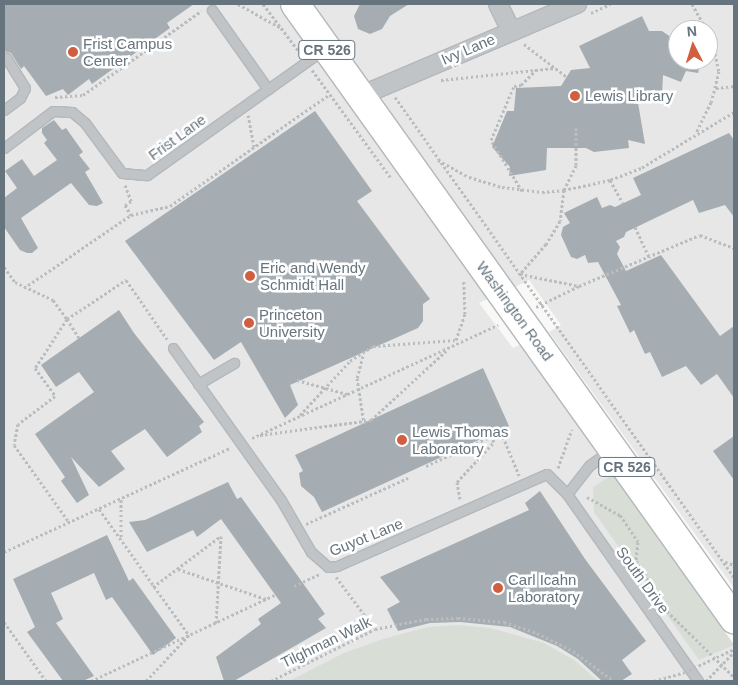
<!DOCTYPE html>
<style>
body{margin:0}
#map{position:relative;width:738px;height:685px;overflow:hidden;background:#f8f8f6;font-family:Helvetica,sans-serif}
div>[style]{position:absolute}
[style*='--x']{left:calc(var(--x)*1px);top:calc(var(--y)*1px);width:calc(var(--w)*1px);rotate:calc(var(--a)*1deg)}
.built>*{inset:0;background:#e6e7e6}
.green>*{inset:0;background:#d8ddd6}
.building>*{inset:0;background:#a6adb2}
.path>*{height:3px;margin-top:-1.5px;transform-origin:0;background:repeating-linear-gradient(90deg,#babdbf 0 2.5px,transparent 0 5px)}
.roads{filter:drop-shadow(1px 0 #b4b8bb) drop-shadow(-1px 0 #b4b8bb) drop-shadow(0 1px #b4b8bb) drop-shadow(0 -1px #b4b8bb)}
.service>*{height:9px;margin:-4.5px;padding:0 4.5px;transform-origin:4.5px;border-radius:4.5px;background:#c0c4c7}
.minor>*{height:18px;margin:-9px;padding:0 9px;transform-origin:9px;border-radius:9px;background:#c0c4c7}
.primary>*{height:28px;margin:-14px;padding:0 14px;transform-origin:14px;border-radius:14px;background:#fff}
.path-bridge>*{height:3px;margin-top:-1.5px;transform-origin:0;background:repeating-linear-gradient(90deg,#babdbf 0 2.5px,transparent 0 5px)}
.dots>*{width:14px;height:14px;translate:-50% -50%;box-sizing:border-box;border:2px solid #fff;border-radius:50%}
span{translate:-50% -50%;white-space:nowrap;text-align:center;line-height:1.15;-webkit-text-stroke:5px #fff;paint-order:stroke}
.shield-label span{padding:1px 4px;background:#fff;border:1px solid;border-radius:4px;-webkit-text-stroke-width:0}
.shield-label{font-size:14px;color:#66747e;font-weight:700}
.poi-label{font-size:15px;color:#66747e}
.left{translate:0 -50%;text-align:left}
.street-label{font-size:15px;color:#66747e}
.frame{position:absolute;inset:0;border:5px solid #66747e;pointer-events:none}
.north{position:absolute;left:668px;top:20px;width:50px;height:50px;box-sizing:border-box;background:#fff;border:1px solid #c2c7cb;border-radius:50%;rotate:355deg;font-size:14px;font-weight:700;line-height:20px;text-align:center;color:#66747e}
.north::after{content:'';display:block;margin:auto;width:18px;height:22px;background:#d05e3f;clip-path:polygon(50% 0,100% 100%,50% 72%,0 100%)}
</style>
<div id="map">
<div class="built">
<i style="clip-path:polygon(4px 4px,282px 4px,494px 296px,479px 303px,513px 348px,522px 344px,734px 645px,734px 681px,4px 681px)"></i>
<i style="clip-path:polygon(evenodd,314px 4px,734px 4px,734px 588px,549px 332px,561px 325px,529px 280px,513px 288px,498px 269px,314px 4px,678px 30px,708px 30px,708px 60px,678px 60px,678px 30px)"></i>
</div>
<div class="green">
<i style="clip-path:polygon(614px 474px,734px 645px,699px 660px,594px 512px,593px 487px)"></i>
<i style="clip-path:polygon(458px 625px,490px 628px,544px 643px,574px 660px,598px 681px,289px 681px,344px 653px,383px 639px,428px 627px)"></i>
</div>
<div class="building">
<i style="clip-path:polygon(4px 4px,194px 4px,167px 23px,170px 28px,92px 84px,89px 79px,68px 95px,63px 89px,46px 96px,24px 66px,21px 69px,11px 53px,4px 51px)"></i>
<i style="clip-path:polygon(360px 4px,409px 4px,390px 16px,382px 29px,370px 34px,358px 29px,354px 16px)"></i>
<i style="clip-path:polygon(642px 16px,649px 31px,662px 31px,678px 42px,678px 60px,701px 60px,698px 73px,686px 71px,681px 82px,663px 75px,662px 95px,636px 91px,645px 144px,628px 140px,629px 148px,594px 152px,586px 148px,547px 148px,546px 170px,509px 176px,510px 167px,492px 147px,507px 111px,514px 111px,516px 88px,561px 86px,571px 70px,590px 68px,579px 46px)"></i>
<i style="clip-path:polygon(315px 111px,372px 191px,357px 201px,430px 299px,423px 304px,423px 321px,418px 328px,290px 385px,298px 405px,285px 418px,241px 342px,214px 360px,125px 241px)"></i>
<i style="clip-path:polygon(54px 120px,62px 130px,66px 128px,83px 152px,79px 155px,90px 169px,85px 172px,103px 203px,97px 206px,89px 205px,71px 183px,21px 218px,38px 248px,32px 253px,27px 253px,20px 250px,4px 227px,4px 198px,17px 188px,5px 171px,22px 159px,34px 176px,57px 160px,44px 143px,47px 140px,42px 133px,42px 128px)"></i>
<i style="clip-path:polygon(729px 133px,734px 140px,734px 217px,725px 205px,699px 213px,693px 200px,626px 232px,624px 237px,616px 241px,620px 247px,617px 254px,626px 271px,661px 255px,720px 336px,734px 326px,734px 398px,717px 374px,701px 385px,686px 366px,662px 377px,650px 352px,645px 354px,634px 330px,630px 333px,617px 306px,621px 305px,598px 262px,588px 263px,585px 255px,577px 259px,571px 257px,561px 235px,563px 227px,570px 223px,564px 213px,597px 197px,602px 208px,610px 205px,615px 207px,641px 195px,633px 178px)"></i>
<i style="clip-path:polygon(119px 310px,134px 333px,204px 422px,199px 426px,202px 432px,167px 457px,145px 429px,111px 451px,125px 469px,99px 487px,71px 457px,89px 495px,77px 503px,61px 481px,65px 477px,35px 434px,94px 392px,79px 372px,56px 387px,41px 365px)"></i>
<i style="clip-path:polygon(483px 368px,509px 426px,322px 512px,314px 497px,301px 486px,299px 473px,303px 471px,295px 455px)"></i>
<i style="clip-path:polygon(734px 436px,734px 480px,713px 451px)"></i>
<i style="clip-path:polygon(228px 482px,237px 499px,241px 497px,325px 614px,318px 619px,326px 628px,234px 681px,224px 681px,216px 657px,261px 624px,258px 619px,281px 603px,221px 519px,197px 537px,193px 530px,147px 552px,129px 522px,145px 520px)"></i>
<i style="clip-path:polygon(540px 491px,585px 559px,646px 641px,622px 660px,632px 674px,621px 681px,602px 681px,578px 659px,557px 646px,510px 627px,460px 622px,430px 623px,398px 631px,387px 609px,400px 602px,380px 577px,529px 510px,525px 503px)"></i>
<i style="clip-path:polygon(107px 535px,129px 581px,133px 578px,176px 638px,153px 655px,112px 597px,106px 600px,94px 573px,51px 593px,63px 619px,56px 623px,94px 676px,83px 681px,63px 681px,27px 632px,35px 627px,13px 579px)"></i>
</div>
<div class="path">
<i style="--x:238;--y:4;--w:49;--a:29.2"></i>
<i style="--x:263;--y:4;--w:61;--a:52.9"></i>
<i style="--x:692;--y:4;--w:40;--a:60.3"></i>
<i style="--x:712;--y:39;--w:33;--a:78"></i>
<i style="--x:719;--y:71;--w:32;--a:104"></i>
<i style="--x:711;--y:102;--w:34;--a:116"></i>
<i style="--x:591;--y:13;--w:21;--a:-25"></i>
<i style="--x:524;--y:44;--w:54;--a:37.5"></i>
<i style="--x:312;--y:70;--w:134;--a:53.8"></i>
<i style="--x:441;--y:80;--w:115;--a:-6"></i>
<i style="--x:716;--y:88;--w:18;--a:-6"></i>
<i style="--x:55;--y:97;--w:28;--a:-4"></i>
<i style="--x:83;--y:95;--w:145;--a:-35.4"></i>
<i style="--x:395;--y:97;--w:588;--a:54.77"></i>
<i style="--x:734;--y:112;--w:109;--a:148.9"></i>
<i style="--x:641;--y:168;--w:33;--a:159"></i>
<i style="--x:610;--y:180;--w:47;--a:167.7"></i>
<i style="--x:564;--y:190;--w:31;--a:97"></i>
<i style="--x:560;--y:221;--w:27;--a:121"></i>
<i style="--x:546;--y:244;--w:40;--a:131"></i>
<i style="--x:520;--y:274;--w:60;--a:11.5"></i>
<i style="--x:579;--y:286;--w:131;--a:-22.9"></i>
<i style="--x:700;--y:235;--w:36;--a:21"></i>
<i style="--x:248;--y:115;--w:32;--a:79"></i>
<i style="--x:438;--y:160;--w:35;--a:29"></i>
<i style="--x:469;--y:177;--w:34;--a:17"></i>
<i style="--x:502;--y:187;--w:40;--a:7.1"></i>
<i style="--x:542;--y:192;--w:22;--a:-5"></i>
<i style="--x:564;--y:190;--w:28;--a:-64"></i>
<i style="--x:576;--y:165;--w:37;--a:-90"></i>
<i style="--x:610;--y:180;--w:26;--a:61"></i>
<i style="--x:125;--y:185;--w:17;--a:69"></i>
<i style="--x:131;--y:201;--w:7;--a:146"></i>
<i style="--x:125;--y:205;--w:12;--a:59"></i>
<i style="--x:522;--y:191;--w:60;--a:-121.3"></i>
<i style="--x:491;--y:140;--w:59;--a:-66.9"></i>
<i style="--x:514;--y:86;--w:7;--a:-8"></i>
<i style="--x:521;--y:85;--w:21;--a:-45"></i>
<i style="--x:635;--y:227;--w:33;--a:65"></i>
<i style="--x:4;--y:267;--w:19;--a:54"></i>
<i style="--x:15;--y:282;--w:42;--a:25.3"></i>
<i style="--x:53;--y:300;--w:24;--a:54"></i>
<i style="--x:67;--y:319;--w:59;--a:123.1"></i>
<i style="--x:35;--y:368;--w:34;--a:54"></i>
<i style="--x:55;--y:396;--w:46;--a:142.9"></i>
<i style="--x:18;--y:424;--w:21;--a:101"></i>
<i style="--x:14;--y:445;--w:95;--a:54.5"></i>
<i style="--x:24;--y:288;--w:130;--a:-34.3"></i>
<i style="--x:131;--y:215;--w:40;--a:-13"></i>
<i style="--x:170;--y:206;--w:195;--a:-35"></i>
<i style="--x:536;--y:307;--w:48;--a:-26"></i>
<i style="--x:79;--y:338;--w:22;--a:-122"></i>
<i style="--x:67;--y:319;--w:71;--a:-33.5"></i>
<i style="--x:126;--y:280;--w:72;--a:55.2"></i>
<i style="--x:456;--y:340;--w:28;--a:-71"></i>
<i style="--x:465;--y:314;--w:33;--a:-92"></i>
<i style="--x:363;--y:356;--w:23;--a:105"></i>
<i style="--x:357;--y:378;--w:46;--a:81.2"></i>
<i style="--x:297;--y:380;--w:52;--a:15.6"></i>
<i style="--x:300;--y:415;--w:74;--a:-47.2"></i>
<i style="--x:350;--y:361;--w:27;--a:-33"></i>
<i style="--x:373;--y:346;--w:83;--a:-4.1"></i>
<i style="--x:260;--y:435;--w:112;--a:-7.7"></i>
<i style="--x:371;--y:420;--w:102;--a:-42.6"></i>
<i style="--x:252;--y:438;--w:271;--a:-24.7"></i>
<i style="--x:426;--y:466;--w:82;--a:-24.4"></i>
<i style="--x:501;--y:432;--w:47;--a:67.3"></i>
<i style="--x:558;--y:468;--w:41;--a:-70.3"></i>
<i style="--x:587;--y:497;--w:38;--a:29"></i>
<i style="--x:620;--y:515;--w:32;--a:56"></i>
<i style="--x:638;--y:542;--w:19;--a:96"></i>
<i style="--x:636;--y:561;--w:59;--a:58.2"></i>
<i style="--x:667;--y:611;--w:94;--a:44.6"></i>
<i style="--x:460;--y:499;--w:17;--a:-100"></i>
<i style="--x:457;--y:482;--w:54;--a:-47.2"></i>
<i style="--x:494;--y:442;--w:7;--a:-117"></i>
<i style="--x:99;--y:509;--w:155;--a:54.5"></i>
<i style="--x:189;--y:635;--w:63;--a:133.1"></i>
<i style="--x:306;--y:524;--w:112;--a:-24.3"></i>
<i style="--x:121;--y:537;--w:39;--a:-90"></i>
<i style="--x:4;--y:552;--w:249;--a:-24.7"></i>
<i style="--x:725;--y:562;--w:9;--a:18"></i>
<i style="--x:178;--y:569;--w:93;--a:18.8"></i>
<i style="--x:336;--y:577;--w:65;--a:53.1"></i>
<i style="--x:294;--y:586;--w:29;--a:-25"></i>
<i style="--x:153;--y:587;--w:85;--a:-36.9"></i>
<i style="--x:4;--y:622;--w:72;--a:54.6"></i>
<i style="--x:216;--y:623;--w:87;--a:-86.7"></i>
<i style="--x:91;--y:681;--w:203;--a:-25.1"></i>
<i style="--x:271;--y:681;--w:116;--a:-26.6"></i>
<i style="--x:375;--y:629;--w:52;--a:-11.1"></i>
<i style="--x:426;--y:619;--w:32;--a:-2"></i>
<i style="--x:458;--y:618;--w:46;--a:5"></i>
<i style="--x:504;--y:622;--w:35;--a:18"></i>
<i style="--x:537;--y:633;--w:40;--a:26.6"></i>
<i style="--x:573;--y:651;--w:51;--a:36.2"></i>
</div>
<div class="roads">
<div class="service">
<i style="--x:212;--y:10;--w:97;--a:54.7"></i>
<i style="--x:4;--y:110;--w:20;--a:-37"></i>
<i style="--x:20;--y:98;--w:11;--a:-63"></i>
<i style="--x:25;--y:88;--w:36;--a:-122"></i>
<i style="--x:4;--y:148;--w:61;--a:-37.1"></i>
<i style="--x:53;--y:111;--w:19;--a:3"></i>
<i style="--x:72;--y:112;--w:17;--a:40"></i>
<i style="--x:85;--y:123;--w:62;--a:53.5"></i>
<i style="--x:122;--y:173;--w:25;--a:5"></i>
<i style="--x:147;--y:175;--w:217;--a:-35.4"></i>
<i style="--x:173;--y:348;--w:186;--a:54.6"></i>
<i style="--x:281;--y:500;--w:60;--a:60"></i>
<i style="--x:311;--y:552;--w:23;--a:41"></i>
<i style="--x:328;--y:567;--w:9;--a:-6"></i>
<i style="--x:337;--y:566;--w:229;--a:-23.7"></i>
<i style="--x:547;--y:474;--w:28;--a:45"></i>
<i style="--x:567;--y:494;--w:37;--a:-52"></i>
<i style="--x:590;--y:465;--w:26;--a:-36"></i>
<i style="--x:198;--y:384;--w:42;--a:-30.3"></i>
<i style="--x:567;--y:494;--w:228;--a:55"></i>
</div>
<div class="minor">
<i style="--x:498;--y:4;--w:30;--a:64"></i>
<i style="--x:360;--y:96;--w:236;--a:-23"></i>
</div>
<div class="primary">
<i style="--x:295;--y:4;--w:756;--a:54.48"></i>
</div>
</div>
<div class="path-bridge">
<i style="--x:654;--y:681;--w:32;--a:-16"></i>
<i style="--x:685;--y:672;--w:54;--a:-25.1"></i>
<i style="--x:706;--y:681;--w:40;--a:-46"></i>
</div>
<div class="dots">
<i style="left:73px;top:52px;background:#d05e3f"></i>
<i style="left:575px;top:96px;background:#d05e3f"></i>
<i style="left:250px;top:276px;background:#d05e3f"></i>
<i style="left:249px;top:323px;background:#d05e3f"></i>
<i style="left:402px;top:440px;background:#d05e3f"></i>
<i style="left:498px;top:588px;background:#d05e3f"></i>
</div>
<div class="shield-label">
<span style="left:327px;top:50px">CR 526</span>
<span style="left:627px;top:467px">CR 526</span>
</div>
<div class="poi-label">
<span class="left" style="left:83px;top:52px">Frist Campus<br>Center</span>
<span class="left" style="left:585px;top:96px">Lewis Library</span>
<span class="left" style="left:260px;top:276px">Eric and Wendy<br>Schmidt Hall</span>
<span class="left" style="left:259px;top:323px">Princeton<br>University</span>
<span class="left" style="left:412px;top:440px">Lewis Thomas<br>Laboratory</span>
<span class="left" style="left:508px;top:588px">Carl Icahn<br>Laboratory</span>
</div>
<div class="street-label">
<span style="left:468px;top:49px;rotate:-23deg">Ivy Lane</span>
<span style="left:177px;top:137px;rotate:-36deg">Frist Lane</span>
<span style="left:515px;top:311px;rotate:54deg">Washington Road</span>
<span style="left:366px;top:537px;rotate:-22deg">Guyot Lane</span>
<span style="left:643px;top:580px;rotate:54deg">South Drive</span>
<span style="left:326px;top:642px;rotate:-26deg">Tilghman Walk</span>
</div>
<div class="frame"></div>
<div class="north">N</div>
</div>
